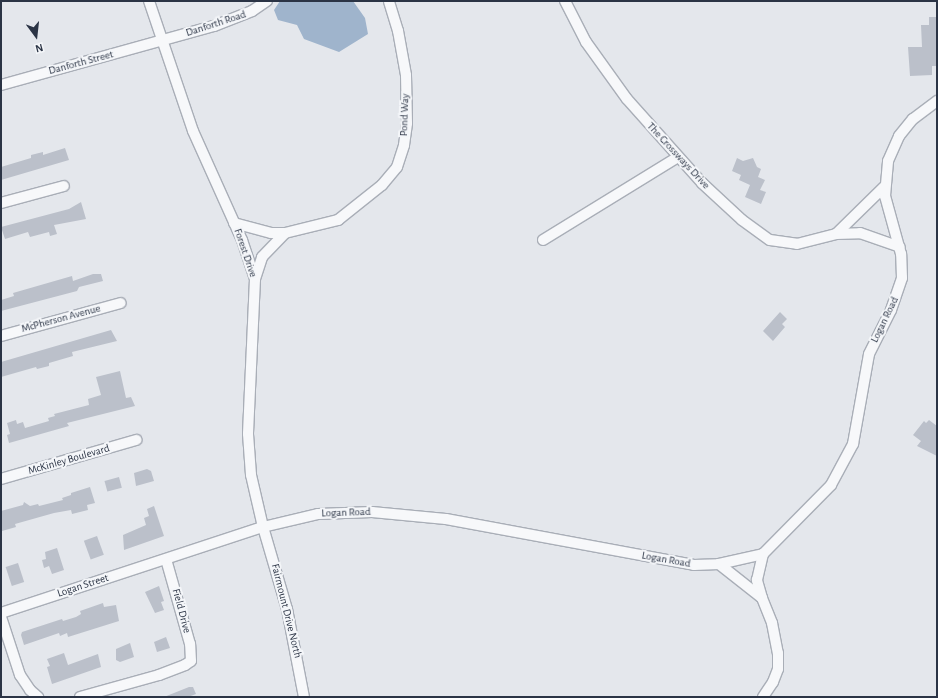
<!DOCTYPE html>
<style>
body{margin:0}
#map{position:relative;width:938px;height:698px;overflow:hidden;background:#e4e7ec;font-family:"Alegreya Sans",sans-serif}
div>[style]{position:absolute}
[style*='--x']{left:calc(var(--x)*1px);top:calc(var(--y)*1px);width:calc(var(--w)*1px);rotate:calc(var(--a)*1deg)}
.water>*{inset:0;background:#9fb4cc}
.building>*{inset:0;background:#bbc0ca;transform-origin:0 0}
.roads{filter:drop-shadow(1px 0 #a9aeb7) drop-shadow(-1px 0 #a9aeb7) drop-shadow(0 1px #a9aeb7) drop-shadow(0 -1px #a9aeb7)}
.minor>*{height:10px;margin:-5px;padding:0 5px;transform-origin:5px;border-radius:5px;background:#f7f8fa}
span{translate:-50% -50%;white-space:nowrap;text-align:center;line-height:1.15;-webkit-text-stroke:4px #f4f6f9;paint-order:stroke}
.street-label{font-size:11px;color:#2b3445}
.frame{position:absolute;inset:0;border:2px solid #2b3445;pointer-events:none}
.north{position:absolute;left:16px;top:16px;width:40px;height:40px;-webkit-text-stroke:3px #f4f6f9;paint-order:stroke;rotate:165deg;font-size:11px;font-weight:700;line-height:16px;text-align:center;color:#2b3445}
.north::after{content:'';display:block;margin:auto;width:14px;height:18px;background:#2b3445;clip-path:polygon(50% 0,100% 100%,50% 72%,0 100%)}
</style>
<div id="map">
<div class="water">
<i style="clip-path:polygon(280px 1px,353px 1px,365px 18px,368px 34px,339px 52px,304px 39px,297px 25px,278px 20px,274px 10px)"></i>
</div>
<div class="building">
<i style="clip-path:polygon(929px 17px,937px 17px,937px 66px,932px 66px,932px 75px,910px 76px,908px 47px,922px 47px,921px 25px,929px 25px)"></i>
<i style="clip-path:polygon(65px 148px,69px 160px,1px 180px,1px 167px,31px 158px,31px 155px,43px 152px,43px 155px)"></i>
<i style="clip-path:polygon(737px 158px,743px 161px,753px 158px,757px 167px,761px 169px,758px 177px,765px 180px,760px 190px,766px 192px,761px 204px,745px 197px,750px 185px,739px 180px,741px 175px,732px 171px)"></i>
<i style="clip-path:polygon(81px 202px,86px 219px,54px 225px,57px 234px,50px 236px,49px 232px,30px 237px,28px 232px,5px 239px,1px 227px,69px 209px)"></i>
<i style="clip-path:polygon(93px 274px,101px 274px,103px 281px,79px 287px,77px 291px,1px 311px,1px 300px,14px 296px,13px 293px,72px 276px,73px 281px)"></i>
<i style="clip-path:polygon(780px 312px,787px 319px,782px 324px,785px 327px,773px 341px,763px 331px)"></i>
<i style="clip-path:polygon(111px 330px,117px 341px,72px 352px,73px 356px,49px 363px,49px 366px,37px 369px,36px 367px,1px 377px,1px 362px)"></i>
<i style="clip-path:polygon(120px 371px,126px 398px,131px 397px,135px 406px,67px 423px,69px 426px,9px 443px,7px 435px,10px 434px,7px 423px,16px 420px,17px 424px,23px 422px,25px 428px,49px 421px,48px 418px,55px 416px,54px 414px,89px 405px,88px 399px,101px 395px,96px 377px)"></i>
<i style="clip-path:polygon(929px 420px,937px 426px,937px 456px,917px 446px,921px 441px,913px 435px,924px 421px,926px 423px)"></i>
<i style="clip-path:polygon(147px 469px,151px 471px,154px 481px,136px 486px,134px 473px)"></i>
<i style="left:119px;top:477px;width:11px;height:15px;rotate:75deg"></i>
<i style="clip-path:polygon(90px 487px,95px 503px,87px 505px,88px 510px,72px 514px,71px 510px,54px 513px,15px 524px,16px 527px,2px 531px,1px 511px,23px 505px,24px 502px,30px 506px,38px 504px,39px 506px,63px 500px,62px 498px,71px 495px,71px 493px)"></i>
<i style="clip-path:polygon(154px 506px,164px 536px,124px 550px,123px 535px,146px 525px,144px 518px,149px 516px,147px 509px)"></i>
<i style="left:97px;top:536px;width:20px;height:14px;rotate:70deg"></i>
<i style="clip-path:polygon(57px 548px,64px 570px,52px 574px,49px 566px,44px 568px,42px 560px,46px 559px,45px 552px)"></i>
<i style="left:18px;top:563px;width:20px;height:13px;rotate:72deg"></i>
<i style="clip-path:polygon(159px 586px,164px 601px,161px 602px,164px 610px,155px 613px,145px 592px)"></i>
<i style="clip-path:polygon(103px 603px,104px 607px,116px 605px,119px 621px,68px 637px,67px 633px,60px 636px,59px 633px,24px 645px,21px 635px,22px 632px,62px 619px,63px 621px,76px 617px,81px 614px,80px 611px)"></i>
<i style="clip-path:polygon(166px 637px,170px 648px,157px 652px,154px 642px)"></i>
<i style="clip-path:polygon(130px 643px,134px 657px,120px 662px,116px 660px,116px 649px)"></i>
<i style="clip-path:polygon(64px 653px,68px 665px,98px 654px,101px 667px,52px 684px,47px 667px,50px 666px,47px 659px)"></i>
<i style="clip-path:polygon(189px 687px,193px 687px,196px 694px,188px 697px,164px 697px)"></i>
</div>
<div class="roads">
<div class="minor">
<i style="--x:149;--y:1;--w:137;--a:71.3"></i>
<i style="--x:193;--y:131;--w:120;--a:65.8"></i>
<i style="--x:242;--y:240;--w:41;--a:71.6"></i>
<i style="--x:255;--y:279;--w:155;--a:92.6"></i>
<i style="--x:248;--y:434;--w:41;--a:85.8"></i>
<i style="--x:251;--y:475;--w:53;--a:77"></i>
<i style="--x:263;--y:527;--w:85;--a:73.7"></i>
<i style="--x:287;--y:609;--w:90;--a:79.1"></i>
<i style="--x:565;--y:1;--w:46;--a:62.9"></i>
<i style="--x:586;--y:42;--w:70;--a:54.3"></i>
<i style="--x:627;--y:99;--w:113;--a:48.2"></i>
<i style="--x:702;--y:183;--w:54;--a:42.8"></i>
<i style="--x:742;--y:220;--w:34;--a:36"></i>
<i style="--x:770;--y:240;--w:27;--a:8"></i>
<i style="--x:797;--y:244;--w:40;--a:-14.4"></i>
<i style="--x:836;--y:234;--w:67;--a:-44.4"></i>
<i style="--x:1;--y:85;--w:221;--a:-15.5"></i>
<i style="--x:214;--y:26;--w:41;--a:-21.5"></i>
<i style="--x:252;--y:11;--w:18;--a:-34"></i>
<i style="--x:1;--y:203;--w:65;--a:-15.1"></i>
<i style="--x:234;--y:223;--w:38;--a:15"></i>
<i style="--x:271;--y:233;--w:14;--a:0"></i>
<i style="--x:285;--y:233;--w:55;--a:-13.8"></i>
<i style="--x:338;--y:220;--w:56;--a:-38.5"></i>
<i style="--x:382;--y:185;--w:23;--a:-50"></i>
<i style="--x:397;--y:167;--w:23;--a:-72"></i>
<i style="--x:404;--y:145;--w:22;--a:-82"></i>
<i style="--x:407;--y:123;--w:48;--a:-91.2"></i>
<i style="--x:406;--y:75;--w:45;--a:-100.3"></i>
<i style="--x:398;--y:31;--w:31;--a:-107"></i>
<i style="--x:836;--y:234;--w:24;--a:-2"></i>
<i style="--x:860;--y:233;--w:42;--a:19.3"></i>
<i style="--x:543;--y:240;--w:158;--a:-31.6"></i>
<i style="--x:255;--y:279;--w:23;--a:-72"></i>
<i style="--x:262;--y:257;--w:33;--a:-46"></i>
<i style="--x:1;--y:336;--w:124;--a:-15.4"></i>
<i style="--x:1;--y:479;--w:141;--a:-16.1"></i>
<i style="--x:719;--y:564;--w:55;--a:38.3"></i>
<i style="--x:762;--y:598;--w:27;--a:68"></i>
<i style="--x:772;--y:623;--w:31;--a:79"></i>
<i style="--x:778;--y:653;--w:16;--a:90"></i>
<i style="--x:778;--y:669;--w:14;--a:111"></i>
<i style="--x:773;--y:682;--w:18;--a:124"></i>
<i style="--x:762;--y:598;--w:19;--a:-106"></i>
<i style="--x:757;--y:580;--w:27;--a:-77"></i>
<i style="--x:1;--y:613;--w:276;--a:-18.2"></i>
<i style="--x:263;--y:527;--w:57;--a:-13.3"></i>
<i style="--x:318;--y:514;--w:54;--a:-2.1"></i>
<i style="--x:372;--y:512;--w:74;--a:5.4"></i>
<i style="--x:446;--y:519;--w:252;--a:10.5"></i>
<i style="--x:694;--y:565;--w:25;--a:-2"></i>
<i style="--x:719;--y:564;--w:45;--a:-12.8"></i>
<i style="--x:763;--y:554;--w:97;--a:-45.4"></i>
<i style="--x:831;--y:485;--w:47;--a:-61.8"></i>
<i style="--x:853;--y:444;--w:91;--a:-79.9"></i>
<i style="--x:869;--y:354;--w:49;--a:-63.4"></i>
<i style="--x:891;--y:310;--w:34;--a:-71"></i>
<i style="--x:902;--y:278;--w:24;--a:-92"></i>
<i style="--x:901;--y:254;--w:60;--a:-105.4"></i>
<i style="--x:885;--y:196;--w:35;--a:-85"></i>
<i style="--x:888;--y:161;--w:27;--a:-66"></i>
<i style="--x:899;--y:136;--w:22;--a:-51"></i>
<i style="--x:913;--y:119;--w:30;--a:-37"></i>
<i style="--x:1;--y:617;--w:61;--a:71.9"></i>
<i style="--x:20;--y:675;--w:18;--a:56"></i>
<i style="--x:30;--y:690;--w:11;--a:41"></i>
<i style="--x:80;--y:697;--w:82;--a:-15.6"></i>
<i style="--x:159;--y:675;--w:28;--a:-21"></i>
<i style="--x:185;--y:665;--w:7;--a:-34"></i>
<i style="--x:191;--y:661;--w:17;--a:-93"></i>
<i style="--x:190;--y:644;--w:88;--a:-105.8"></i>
</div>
</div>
<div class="street-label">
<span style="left:216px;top:24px;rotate:-18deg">Danforth Road</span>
<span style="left:81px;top:63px;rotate:-15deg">Danforth Street</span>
<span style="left:405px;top:115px;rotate:-88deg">Pond Way</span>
<span style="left:678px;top:156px;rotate:47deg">The Crossways Drive</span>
<span style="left:245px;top:253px;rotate:71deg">Forest Drive</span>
<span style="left:61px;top:319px;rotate:-15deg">McPherson Avenue</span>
<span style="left:885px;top:320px;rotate:-64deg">Logan Road</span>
<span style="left:69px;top:460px;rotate:-16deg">McKinley Boulevard</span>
<span style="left:346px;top:513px;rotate:-2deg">Logan Road</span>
<span style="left:666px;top:560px;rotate:10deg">Logan Road</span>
<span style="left:83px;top:586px;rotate:-18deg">Logan Street</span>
<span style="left:181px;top:611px;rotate:75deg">Field Drive</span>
<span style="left:286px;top:611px;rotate:76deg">Fairmount Drive North</span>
</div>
<div class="frame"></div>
<div class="north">N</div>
</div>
